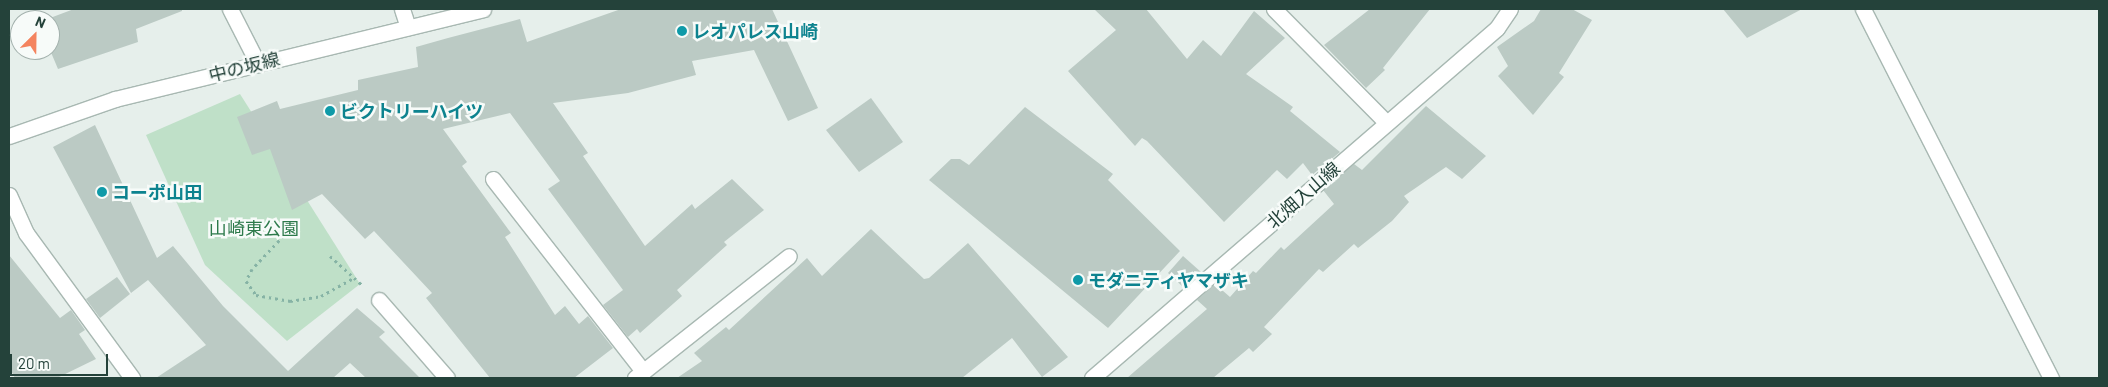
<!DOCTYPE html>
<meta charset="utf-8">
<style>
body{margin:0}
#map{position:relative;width:2108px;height:387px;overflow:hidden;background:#e6efeb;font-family:Barlow,"Noto Sans JP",sans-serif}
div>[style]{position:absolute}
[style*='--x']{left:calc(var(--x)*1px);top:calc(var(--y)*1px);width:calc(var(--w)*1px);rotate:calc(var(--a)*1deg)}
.green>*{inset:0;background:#bfe0c8}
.building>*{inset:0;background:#bbcac4}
.path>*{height:3px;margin-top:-1.5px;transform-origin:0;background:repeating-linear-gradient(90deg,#86b3a5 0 2.5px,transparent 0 6.5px)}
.roads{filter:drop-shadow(1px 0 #a8b8b2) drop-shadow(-1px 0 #a8b8b2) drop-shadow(0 1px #a8b8b2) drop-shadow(0 -1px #a8b8b2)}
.street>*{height:15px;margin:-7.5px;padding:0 7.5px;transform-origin:7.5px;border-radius:7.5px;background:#fff}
.dots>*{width:14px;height:14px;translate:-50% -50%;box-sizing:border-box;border:2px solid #f7fbf9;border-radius:50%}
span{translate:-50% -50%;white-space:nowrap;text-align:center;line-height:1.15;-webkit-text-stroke:5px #f7fbf9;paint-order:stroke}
.culture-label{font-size:18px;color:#0d838f;font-weight:700}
.left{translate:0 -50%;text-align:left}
.street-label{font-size:18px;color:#24423a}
.park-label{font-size:18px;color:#2d7a4b}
.frame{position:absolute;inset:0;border:10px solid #24423a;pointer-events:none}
.north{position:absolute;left:10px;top:10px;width:50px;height:50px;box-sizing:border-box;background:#f7fbf9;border:1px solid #a3b1ad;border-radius:50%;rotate:23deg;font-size:14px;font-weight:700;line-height:20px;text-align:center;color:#24423a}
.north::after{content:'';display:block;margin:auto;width:18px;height:22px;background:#f4845f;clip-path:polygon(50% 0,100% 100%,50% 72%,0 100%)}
.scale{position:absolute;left:10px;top:354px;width:98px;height:22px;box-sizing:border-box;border:2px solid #24423a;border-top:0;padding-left:6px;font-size:15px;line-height:18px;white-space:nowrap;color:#24423a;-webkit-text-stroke:4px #f7fbf9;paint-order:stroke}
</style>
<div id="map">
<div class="green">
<i style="clip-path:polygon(240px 94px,360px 284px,287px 341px,205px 265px,146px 135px)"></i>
</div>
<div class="building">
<i style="clip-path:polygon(74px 9px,182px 9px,182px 11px,136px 29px,138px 42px,58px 69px,50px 50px,50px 18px)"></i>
<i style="clip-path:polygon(621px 9px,772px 9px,818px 108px,788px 121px,754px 50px,692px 61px,696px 75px,628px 93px,553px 103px,588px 153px,583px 156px,645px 246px,692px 204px,695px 209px,732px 179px,764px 210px,724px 242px,727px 245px,677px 290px,682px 296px,640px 333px,637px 329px,628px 337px,603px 305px,623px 290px,548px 189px,560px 181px,510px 113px,443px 129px,467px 162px,462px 166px,511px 233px,505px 237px,555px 315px,565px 306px,579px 324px,588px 316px,613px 348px,574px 378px,490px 378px,426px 298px,432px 293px,374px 231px,365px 239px,322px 194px,292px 210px,270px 149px,252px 155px,237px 117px,277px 101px,280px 109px,358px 90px,358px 80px,418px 67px,416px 47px,448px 38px,520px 19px,527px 42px)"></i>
<i style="clip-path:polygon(1094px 9px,1146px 9px,1187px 59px,1203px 40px,1221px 56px,1254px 11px,1285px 38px,1246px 74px,1293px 107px,1290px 111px,1340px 152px,1312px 175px,1303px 163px,1287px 179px,1277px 170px,1224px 222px,1147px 141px,1142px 138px,1135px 146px,1068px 71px,1116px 30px)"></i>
<i style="clip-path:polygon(1370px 9px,1430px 9px,1383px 68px,1385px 70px,1366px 88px,1324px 45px)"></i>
<i style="clip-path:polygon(1541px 9px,1572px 9px,1592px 20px,1559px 73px,1564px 77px,1533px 115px,1498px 76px,1508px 66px,1497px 47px,1534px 21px)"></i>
<i style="clip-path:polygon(1723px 9px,1802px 9px,1747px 38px)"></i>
<i style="clip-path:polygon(871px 98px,903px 142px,859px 172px,826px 130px)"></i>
<i style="clip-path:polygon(1426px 106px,1486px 156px,1462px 179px,1446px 167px,1404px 196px,1409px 202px,1392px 221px,1358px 248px,1354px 244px,1323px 272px,1319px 269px,1264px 327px,1272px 334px,1253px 352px,1249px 348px,1213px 378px,1127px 378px,1207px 309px,1197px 300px,1215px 284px,1230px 297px,1253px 271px,1256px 273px,1281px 247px,1284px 250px,1334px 204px,1323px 190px,1354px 164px,1362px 170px)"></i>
<i style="clip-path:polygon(1025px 107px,1113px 174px,1108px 180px,1180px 251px,1108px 328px,929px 180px,951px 159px,960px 159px,969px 165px)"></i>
<i style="clip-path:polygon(95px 125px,157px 258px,173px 246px,223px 306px,288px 371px,357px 308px,385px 332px,379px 337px,420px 378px,366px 378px,350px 363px,333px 378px,156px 378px,206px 345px,148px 280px,131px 293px,53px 147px)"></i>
<i style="clip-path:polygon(871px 229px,924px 279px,929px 278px,968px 243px,1068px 357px,1042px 377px,1012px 338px,962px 378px,677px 378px,702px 361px,694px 353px,726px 327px,729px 330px,807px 258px,822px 276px)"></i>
<i style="clip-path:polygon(9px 255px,60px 318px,71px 310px,85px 330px,79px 334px,96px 359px,57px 378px,15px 378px,9px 367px)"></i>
<i style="clip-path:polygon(1183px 256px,1201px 272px,1183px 287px,1168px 273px)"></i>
<i style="clip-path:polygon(117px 277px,130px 294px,100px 318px,86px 299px)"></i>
</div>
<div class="path">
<i style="--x:282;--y:223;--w:10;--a:53"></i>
<i style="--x:288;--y:231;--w:52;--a:133.5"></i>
<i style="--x:252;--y:269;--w:13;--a:117"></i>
<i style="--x:246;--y:281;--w:17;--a:54"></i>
<i style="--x:256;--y:295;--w:35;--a:10"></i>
<i style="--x:290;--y:301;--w:31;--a:-9"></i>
<i style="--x:321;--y:296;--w:38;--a:-29"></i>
<i style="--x:330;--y:256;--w:42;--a:42.1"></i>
</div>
<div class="roads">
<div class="street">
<i style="--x:230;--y:9;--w:62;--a:63"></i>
<i style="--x:402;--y:9;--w:19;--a:72"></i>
<i style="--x:1274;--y:9;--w:159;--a:45.3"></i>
<i style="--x:1863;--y:9;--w:414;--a:63"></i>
<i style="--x:9;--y:136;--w:112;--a:-19.2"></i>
<i style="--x:115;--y:99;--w:379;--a:-13.7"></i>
<i style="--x:493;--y:179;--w:244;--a:52"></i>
<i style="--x:9;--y:195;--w:42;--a:65.9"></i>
<i style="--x:26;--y:233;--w:180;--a:53.8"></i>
<i style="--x:379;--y:300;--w:103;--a:48.9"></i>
<i style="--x:635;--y:378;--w:196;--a:-38.4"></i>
<i style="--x:1092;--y:378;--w:535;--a:-40.83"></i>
<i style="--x:1497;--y:28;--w:23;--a:-56"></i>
</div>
</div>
<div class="dots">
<i style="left:682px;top:31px;background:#0f9aa8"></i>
<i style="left:330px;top:111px;background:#0f9aa8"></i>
<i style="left:102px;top:192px;background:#0f9aa8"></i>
<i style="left:1078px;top:280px;background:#0f9aa8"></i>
</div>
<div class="culture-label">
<span class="left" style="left:692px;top:31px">レオパレス山崎</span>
<span class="left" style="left:340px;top:111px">ビクトリーハイツ</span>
<span class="left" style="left:112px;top:192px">コーポ山田</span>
<span class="left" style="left:1088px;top:280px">モダニティヤマザキ</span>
</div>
<div class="street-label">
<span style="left:244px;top:67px;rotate:-14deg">中の坂線</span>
<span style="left:1303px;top:195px;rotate:-41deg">北畑入山線</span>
</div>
<div class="park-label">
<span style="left:254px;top:228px">山崎東公園</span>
</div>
<div class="frame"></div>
<div class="north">N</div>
<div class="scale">20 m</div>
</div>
